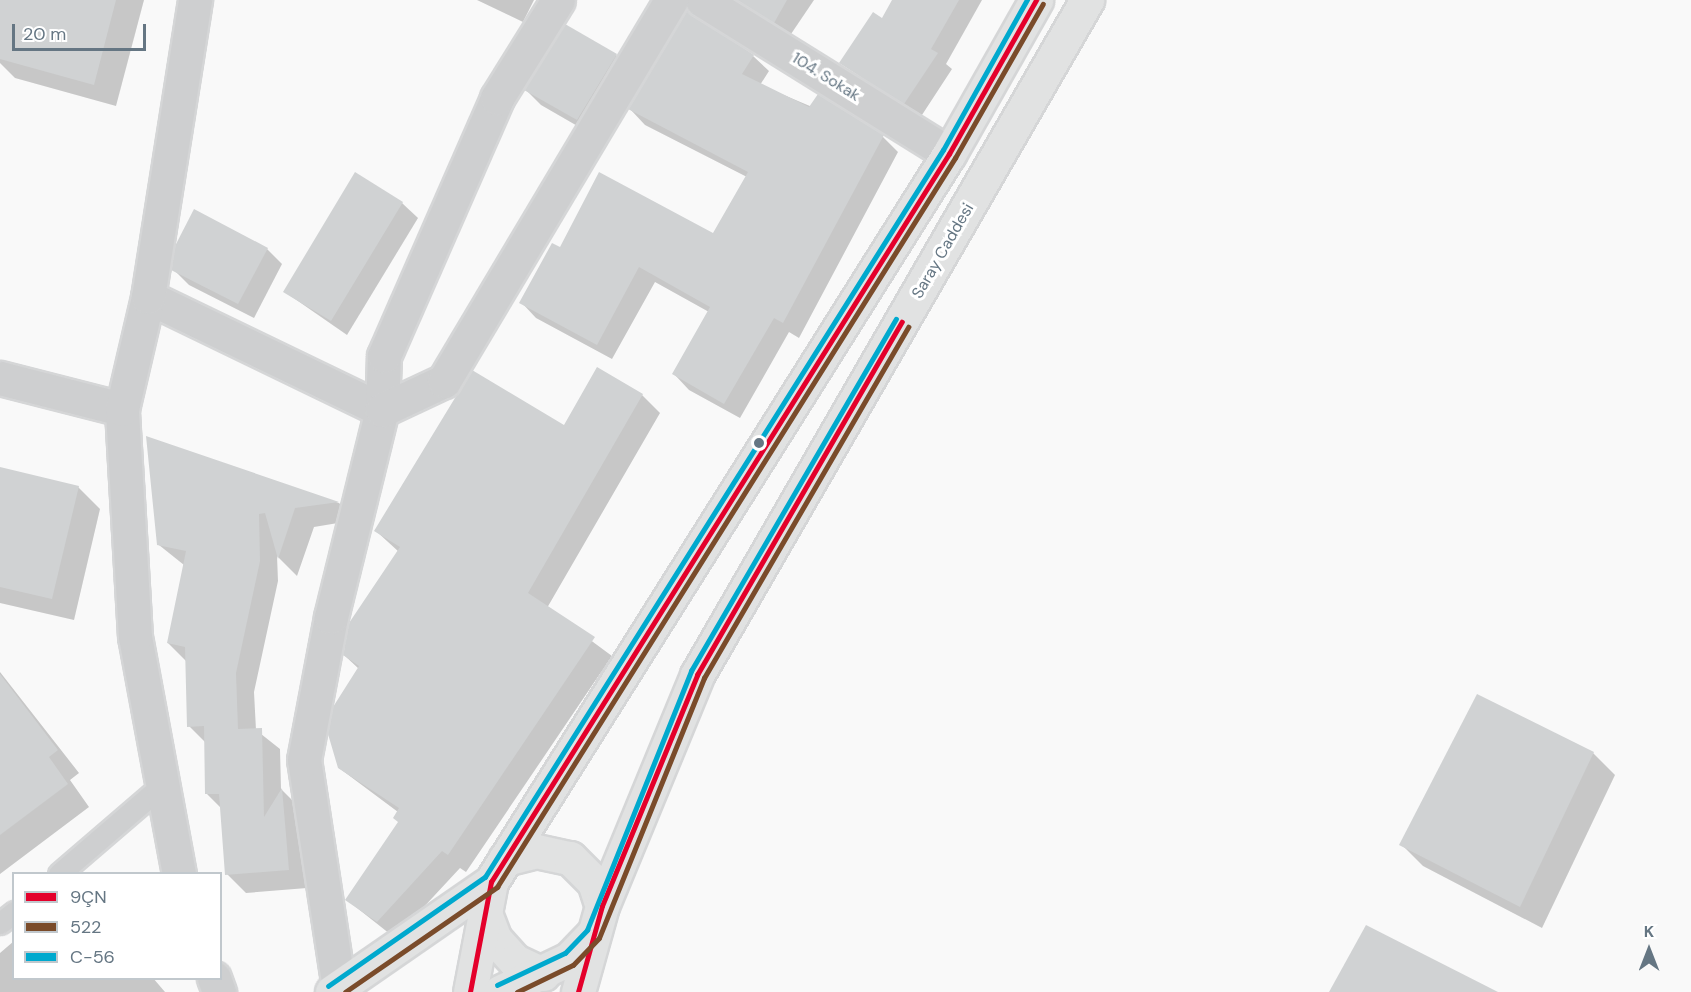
<!DOCTYPE html>
<meta charset="utf-8">
<style>
body{margin:0}
#map{position:relative;width:1691px;height:992px;overflow:hidden;background:#f9f9f9;font-family:"DM Sans",sans-serif}
div>[style]{position:absolute}
[style*='--x']{left:calc(var(--x)*1px);top:calc(var(--y)*1px);width:calc(var(--w)*1px);rotate:calc(var(--a)*1deg)}
.shadow>*{inset:0;background:#0003}
.building>*{inset:0;background:#d0d2d3}
.roads{filter:drop-shadow(2px 0 #d5d6d7) drop-shadow(-2px 0 #d5d6d7) drop-shadow(0 2px #d5d6d7) drop-shadow(0 -2px #d5d6d7)}
.service>*{height:21px;margin:-10.5px;padding:0 10.5px;transform-origin:10.5px;border-radius:10.5px;background:#cecfd0}
.minor>*{height:33px;margin:-16.5px;padding:0 16.5px;transform-origin:16.5px;border-radius:16.5px;background:#cecfd0}
.secondary>*{height:33px;margin:-16.5px;padding:0 16.5px;transform-origin:16.5px;border-radius:16.5px;background:#e1e2e2}
.primary>*{height:33px;margin:-16.5px;padding:0 16.5px;transform-origin:16.5px;border-radius:16.5px;background:#e1e2e2}
.bus-1>*{height:4.5px;margin:-2.25px;padding:0 2.25px;transform-origin:2.25px;border-radius:2.25px;background:#e4002b}
.bus-2>*{height:4.5px;margin:-2.25px;padding:0 2.25px;transform-origin:2.25px;border-radius:2.25px;background:#7a4b2a}
.bus-3>*{height:4.5px;margin:-2.25px;padding:0 2.25px;transform-origin:2.25px;border-radius:2.25px;background:#00a9ce}
.dots>*{width:16px;height:16px;translate:-50% -50%;box-sizing:border-box;border:3px solid #fff;border-radius:50%}
span{translate:-50% -50%;white-space:nowrap;text-align:center;line-height:1.15;-webkit-text-stroke:6px #fff;paint-order:stroke}
.street-label{font-size:16px;color:#657683}
.legend{position:absolute;left:12px;top:872px;width:210px;height:108px;box-sizing:border-box;background:#fff;border:2px solid #c1c8cd;margin:0;padding:8px 10px;list-style:none;font-size:18px;color:#657683}
.legend li{display:flex;align-items:center;gap:12px;height:30px}
.legend b{width:30px;border:2px solid #c1c8cd}
.north{position:absolute;left:1619px;top:920px;width:60px;height:60px;-webkit-text-stroke:4px #fff;paint-order:stroke;rotate:0deg;font-size:16px;font-weight:700;line-height:24px;text-align:center;color:#657683}
.north::after{content:'';display:block;margin:auto;width:21px;height:27px;background:#657683;clip-path:polygon(50% 0,100% 100%,50% 72%,0 100%)}
.scale{position:absolute;left:12px;top:24px;width:134px;height:27px;box-sizing:border-box;border:3px solid #657683;border-top:0;padding-left:8px;font-size:18px;line-height:21px;white-space:nowrap;color:#657683;-webkit-text-stroke:4px #fff;paint-order:stroke}
</style>
<div id="map">
<div class="shadow">
<i style="clip-path:polygon(0 0,144px 0,116px 106px,15px 78px,0 63px)"></i>
<i style="clip-path:polygon(477px 0,534px 0,523px 22px)"></i>
<i style="clip-path:polygon(723px 0,814px 0,789px 37px)"></i>
<i style="clip-path:polygon(894px 0,982px 0,946px 64px,952px 69px,920px 118px,841px 63px,883px 20px)"></i>
<i style="clip-path:polygon(616px 55px,632px 70px,593px 135px,541px 105px,526px 90px)"></i>
<i style="clip-path:polygon(753px 56px,769px 71px,760px 85px,883px 137px,898px 152px,799px 338px,789px 332px,740px 418px,689px 390px,674px 374px,709px 312px,655px 282px,612px 359px,536px 318px,521px 302px,560px 249px,714px 235px,747px 177px,645px 125px,630px 109px)"></i>
<i style="clip-path:polygon(402px 203px,418px 218px,347px 335px,285px 292px)"></i>
<i style="clip-path:polygon(267px 249px,282px 264px,254px 318px,189px 285px,173px 269px)"></i>
<i style="clip-path:polygon(642px 395px,660px 413px,547px 608px,612px 656px,466px 872px,460px 868px,395px 938px,347px 900px,399px 823px,398px 812px,339px 768px,359px 669px,344px 655px,399px 552px,376px 531px,564px 427px)"></i>
<i style="clip-path:polygon(147px 439px,339px 503px,356px 520px,314px 527px,297px 576px,277px 556px,278px 581px,254px 692px,256px 730px,280px 749px,281px 789px,300px 808px,307px 888px,246px 893px,227px 874px,222px 809px,207px 794px,206px 743px,189px 726px,187px 662px,168px 643px,184px 565px,159px 545px)"></i>
<i style="clip-path:polygon(0 468px,78px 487px,100px 509px,74px 620px,0 603px)"></i>
<i style="clip-path:polygon(0 672px,79px 773px,70px 780px,89px 807px,0 874px)"></i>
<i style="clip-path:polygon(1593px 753px,1615px 775px,1542px 928px,1423px 866px,1401px 844px)"></i>
<i style="clip-path:polygon(14px 941px,14px 978px,153px 978px,165px 992px,0 992px,0 953px)"></i>
</div>
<div class="building">
<i style="clip-path:polygon(0 0,116px 0,94px 85px,0 59px)"></i>
<i style="clip-path:polygon(737px 0,787px 0,774px 23px)"></i>
<i style="clip-path:polygon(892px 0,959px 0,931px 49px,938px 53px,904px 104px,839px 63px,873px 12px,882px 18px)"></i>
<i style="clip-path:polygon(687px 10px,754px 55px,742px 74px,809px 107px,818px 94px,884px 135px,783px 323px,774px 318px,724px 404px,672px 374px,710px 307px,639px 267px,597px 345px,519px 303px,552px 243px,560px 247px,599px 172px,713px 233px,748px 172px,628px 109px)"></i>
<i style="clip-path:polygon(565px 24px,617px 54px,577px 120px,524px 90px)"></i>
<i style="clip-path:polygon(355px 172px,403px 202px,331px 321px,283px 292px)"></i>
<i style="clip-path:polygon(194px 209px,268px 248px,238px 304px,171px 270px,175px 246px)"></i>
<i style="clip-path:polygon(597px 367px,643px 394px,528px 593px,595px 637px,448px 855px,442px 851px,377px 922px,345px 900px,398px 822px,393px 818px,399px 808px,338px 768px,328px 734px,333px 707px,359px 666px,343px 655px,349px 623px,400px 547px,374px 531px,472px 370px,564px 425px)"></i>
<i style="clip-path:polygon(146px 436px,339px 502px,295px 508px,278px 559px,265px 513px,259px 514px,260px 561px,236px 673px,238px 729px,262px 728px,264px 817px,282px 788px,289px 870px,225px 875px,219px 794px,205px 794px,204px 726px,187px 727px,185px 647px,167px 643px,186px 551px,157px 545px)"></i>
<i style="clip-path:polygon(0 467px,79px 486px,52px 599px,0 587px)"></i>
<i style="clip-path:polygon(0 674px,58px 750px,49px 757px,68px 784px,0 835px)"></i>
<i style="clip-path:polygon(1477px 694px,1594px 752px,1520px 907px,1399px 845px)"></i>
<i style="clip-path:polygon(1366px 925px,1498px 992px,1329px 992px)"></i>
</div>
<div class="roads">
<div class="service">
<i style="--x:59;--y:874;--w:132;--a:-40.7"></i>
<i style="--x:0;--y:923;--w:18;--a:-38"></i>
</div>
<div class="minor">
<i style="--x:702;--y:0;--w:291;--a:31.9"></i>
<i style="--x:148;--y:297;--w:260;--a:25.8"></i>
<i style="--x:382;--y:410;--w:54;--a:-87.9"></i>
<i style="--x:384;--y:356;--w:282;--a:-66.3"></i>
<i style="--x:497;--y:98;--w:115;--a:-58.1"></i>
<i style="--x:0;--y:378;--w:126;--a:14.3"></i>
<i style="--x:179;--y:874;--w:241;--a:-100.5"></i>
<i style="--x:135;--y:637;--w:228;--a:-93.3"></i>
<i style="--x:122;--y:409;--w:115;--a:-76.9"></i>
<i style="--x:148;--y:297;--w:301;--a:-81"></i>
<i style="--x:214;--y:978;--w:15;--a:70"></i>
<i style="--x:339;--y:988;--w:231;--a:-98.7"></i>
<i style="--x:304;--y:760;--w:146;--a:-79.3"></i>
<i style="--x:331;--y:617;--w:213;--a:-76.2"></i>
<i style="--x:382;--y:410;--w:68;--a:-25.1"></i>
<i style="--x:444;--y:381;--w:443;--a:-59.2"></i>
</div>
<div class="secondary">
<i style="--x:332;--y:992;--w:193;--a:-34.7"></i>
</div>
<div class="primary">
<i style="--x:505;--y:859;--w:32;--a:-14"></i>
<i style="--x:536;--y:851;--w:35;--a:12"></i>
<i style="--x:570;--y:858;--w:34;--a:45"></i>
<i style="--x:594;--y:882;--w:25;--a:72"></i>
<i style="--x:483;--y:908;--w:33;--a:69"></i>
<i style="--x:495;--y:939;--w:30;--a:48"></i>
<i style="--x:515;--y:961;--w:31;--a:25"></i>
<i style="--x:470;--y:992;--w:112;--a:-79.2"></i>
<i style="--x:491;--y:882;--w:860;--a:-57.83"></i>
<i style="--x:949;--y:154;--w:177;--a:-60.5"></i>
<i style="--x:500;--y:992;--w:76;--a:-25.6"></i>
<i style="--x:569;--y:959;--w:35;--a:-46"></i>
<i style="--x:578;--y:992;--w:89;--a:-74.4"></i>
<i style="--x:602;--y:906;--w:250;--a:-67.6"></i>
<i style="--x:697;--y:675;--w:780;--a:-59.98"></i>
</div>
</div>
<div class="bus-1">
<i style="--x:470;--y:992;--w:112;--a:-79.2"></i>
<i style="--x:491;--y:882;--w:860;--a:-57.83"></i>
<i style="--x:949;--y:154;--w:177;--a:-60.5"></i>
<i style="--x:578;--y:992;--w:89;--a:-74.4"></i>
<i style="--x:602;--y:906;--w:250;--a:-67.6"></i>
<i style="--x:697;--y:675;--w:408;--a:-59.9"></i>
</div>
<div class="bus-2">
<i style="--x:345;--y:992;--w:185;--a:-34.6"></i>
<i style="--x:497;--y:887;--w:861;--a:-57.86"></i>
<i style="--x:955;--y:158;--w:177;--a:-60.3"></i>
<i style="--x:517;--y:992;--w:62;--a:-25.7"></i>
<i style="--x:573;--y:965;--w:37;--a:-46"></i>
<i style="--x:599;--y:938;--w:280;--a:-68"></i>
<i style="--x:704;--y:678;--w:406;--a:-59.8"></i>
</div>
<div class="bus-3">
<i style="--x:497;--y:985;--w:75;--a:-25.2"></i>
<i style="--x:565;--y:953;--w:32;--a:-46"></i>
<i style="--x:587;--y:930;--w:279;--a:-68.1"></i>
<i style="--x:691;--y:671;--w:407;--a:-59.8"></i>
<i style="--x:328;--y:986;--w:191;--a:-34.8"></i>
<i style="--x:485;--y:877;--w:859;--a:-57.79"></i>
<i style="--x:943;--y:150;--w:172;--a:-60.8"></i>
</div>
<div class="dots">
<i style="left:759px;top:443px;background:#657683"></i>
</div>
<div class="street-label">
<span style="left:826px;top:77px;rotate:32deg">104. Sokak</span>
<span style="left:943px;top:251px;rotate:-60deg">Saray Caddesi</span>
</div>
<ul class="legend">
<li><b style="height:8px;background:#e4002b"></b>9ÇN</li>
<li><b style="height:8px;background:#7a4b2a"></b>522</li>
<li><b style="height:8px;background:#00a9ce"></b>C-56</li>
</ul>
<div class="north">K</div>
<div class="scale">20 m</div>
</div>
